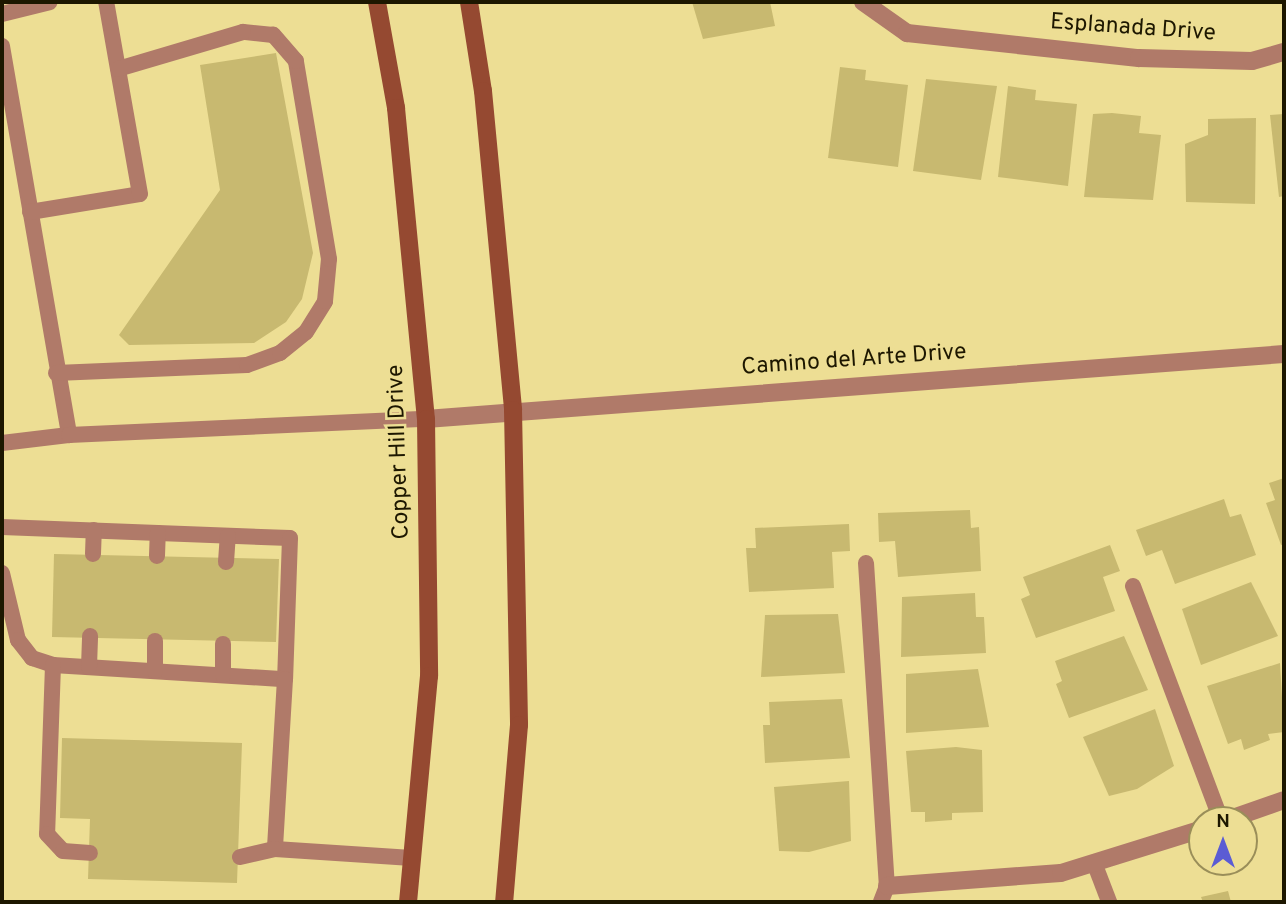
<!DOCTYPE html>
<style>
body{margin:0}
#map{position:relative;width:1286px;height:904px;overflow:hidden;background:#edde94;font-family:Overpass,sans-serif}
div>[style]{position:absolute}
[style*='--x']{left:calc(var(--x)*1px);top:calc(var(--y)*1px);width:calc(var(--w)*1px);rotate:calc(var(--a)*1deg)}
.building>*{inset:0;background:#c8b970}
.service>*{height:16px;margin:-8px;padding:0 8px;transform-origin:8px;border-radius:8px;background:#b07a69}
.minor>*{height:18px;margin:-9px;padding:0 9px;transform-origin:9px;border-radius:9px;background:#b07a69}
.secondary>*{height:18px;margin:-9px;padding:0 9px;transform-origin:9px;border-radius:9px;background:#954931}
span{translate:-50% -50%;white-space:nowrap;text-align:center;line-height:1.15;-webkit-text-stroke:5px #edde94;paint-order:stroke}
.street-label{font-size:23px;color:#1d1700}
.frame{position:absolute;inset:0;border:4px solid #1d1700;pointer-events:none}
.north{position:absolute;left:1188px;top:806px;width:70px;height:70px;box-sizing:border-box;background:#edde94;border:2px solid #9a8e59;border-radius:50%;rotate:0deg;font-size:19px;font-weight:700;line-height:28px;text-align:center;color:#1d1700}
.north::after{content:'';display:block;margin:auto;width:24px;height:32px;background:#5b5cd4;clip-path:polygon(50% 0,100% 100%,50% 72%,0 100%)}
</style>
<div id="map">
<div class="building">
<i style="clip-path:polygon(692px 2px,770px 2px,775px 26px,703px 39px)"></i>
<i style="clip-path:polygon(276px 53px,313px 253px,302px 299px,286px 322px,254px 343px,129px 345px,119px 335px,220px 190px,200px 65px)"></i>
<i style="clip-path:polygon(840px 67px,866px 70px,865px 80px,908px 85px,898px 167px,828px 158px)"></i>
<i style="clip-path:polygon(926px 79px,997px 86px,981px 180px,913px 171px)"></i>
<i style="clip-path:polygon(1008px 86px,1036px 90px,1035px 100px,1077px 104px,1068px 186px,998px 177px)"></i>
<i style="clip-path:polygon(1112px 113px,1141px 116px,1139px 133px,1161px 135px,1153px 200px,1084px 197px,1093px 114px)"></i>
<i style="clip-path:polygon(1284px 114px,1284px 196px,1279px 197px,1270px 115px)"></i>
<i style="clip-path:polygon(1256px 118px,1255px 204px,1186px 202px,1185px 144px,1208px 135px,1208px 119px)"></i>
<i style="clip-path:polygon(1284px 478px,1284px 544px,1281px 545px,1266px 503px,1275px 500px,1269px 483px)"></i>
<i style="clip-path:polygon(1224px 499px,1230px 517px,1241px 514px,1256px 555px,1175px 584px,1162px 550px,1146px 556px,1136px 530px)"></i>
<i style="clip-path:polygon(970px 510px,971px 528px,979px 527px,981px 571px,898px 577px,895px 541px,879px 542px,878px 513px)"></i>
<i style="clip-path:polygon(849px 524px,850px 551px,832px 552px,834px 588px,749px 592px,746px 548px,756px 548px,755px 528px)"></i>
<i style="clip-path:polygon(1110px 545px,1120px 571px,1103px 577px,1115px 611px,1036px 638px,1021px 599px,1030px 595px,1023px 577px)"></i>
<i style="clip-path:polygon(54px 554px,279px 559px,276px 642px,52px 637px)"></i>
<i style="clip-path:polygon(1251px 582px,1278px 636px,1201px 665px,1182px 609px)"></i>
<i style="clip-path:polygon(975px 593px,976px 617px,984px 617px,986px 653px,901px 657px,902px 597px)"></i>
<i style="clip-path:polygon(838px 614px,845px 673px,761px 677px,765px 615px)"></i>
<i style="clip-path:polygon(1124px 636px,1148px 690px,1069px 718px,1056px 684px,1062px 681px,1055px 661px)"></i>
<i style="clip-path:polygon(1280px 663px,1284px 732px,1268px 734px,1270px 740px,1244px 750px,1241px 739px,1228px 744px,1207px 686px)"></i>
<i style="clip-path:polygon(978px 669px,989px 727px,906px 733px,906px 674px)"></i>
<i style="clip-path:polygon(842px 699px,850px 758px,765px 763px,763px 725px,770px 725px,769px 702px)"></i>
<i style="clip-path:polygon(1155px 709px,1174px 766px,1137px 789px,1109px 796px,1083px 737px)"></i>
<i style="clip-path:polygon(62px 738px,242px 743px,237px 883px,88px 879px,90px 819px,60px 818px)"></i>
<i style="clip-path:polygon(956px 747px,982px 750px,983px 812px,952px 813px,952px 820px,925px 822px,925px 812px,911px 812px,906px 751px)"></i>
<i style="clip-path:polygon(849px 781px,851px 841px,809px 852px,779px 851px,774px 787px)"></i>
<i style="clip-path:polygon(1228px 891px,1231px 902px,1203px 902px,1201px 897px)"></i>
</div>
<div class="service">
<i style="--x:2;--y:14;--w:49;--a:-14"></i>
<i style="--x:2;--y:46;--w:395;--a:80.2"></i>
<i style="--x:30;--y:212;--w:111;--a:-9.3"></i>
<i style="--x:140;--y:194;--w:195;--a:-100"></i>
<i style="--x:56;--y:373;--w:191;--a:-2.4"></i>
<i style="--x:247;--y:365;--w:35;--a:-20"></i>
<i style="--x:280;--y:353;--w:33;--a:-39"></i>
<i style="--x:306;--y:332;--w:36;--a:-58"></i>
<i style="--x:325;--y:301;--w:42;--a:-84.6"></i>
<i style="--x:329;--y:259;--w:201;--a:-99.5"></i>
<i style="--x:296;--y:61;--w:35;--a:-131"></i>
<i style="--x:273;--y:35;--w:30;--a:-174"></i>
<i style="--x:243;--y:32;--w:130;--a:163.5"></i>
<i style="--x:2;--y:443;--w:67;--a:-6.8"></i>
<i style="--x:69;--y:435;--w:357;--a:-2.6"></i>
<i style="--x:2;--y:527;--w:288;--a:2.2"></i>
<i style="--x:290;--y:538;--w:141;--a:92"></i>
<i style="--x:93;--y:554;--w:24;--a:-88"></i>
<i style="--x:157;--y:556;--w:23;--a:-88"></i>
<i style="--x:226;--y:562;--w:26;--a:-86"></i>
<i style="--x:866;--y:563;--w:324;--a:86.3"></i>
<i style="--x:887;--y:886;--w:17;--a:111"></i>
<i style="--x:2;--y:573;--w:69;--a:76.6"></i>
<i style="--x:18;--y:640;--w:23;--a:52"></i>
<i style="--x:32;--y:658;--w:22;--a:18"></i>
<i style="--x:53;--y:665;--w:232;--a:3.5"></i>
<i style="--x:285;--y:679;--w:170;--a:93.4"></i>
<i style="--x:275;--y:849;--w:137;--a:3.8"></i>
<i style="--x:1133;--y:586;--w:250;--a:69.4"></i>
<i style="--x:53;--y:665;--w:169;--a:92"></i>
<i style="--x:47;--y:834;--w:23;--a:47"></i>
<i style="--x:63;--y:851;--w:27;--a:4"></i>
<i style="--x:89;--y:667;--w:31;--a:-88"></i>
<i style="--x:155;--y:671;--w:30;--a:-90"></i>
<i style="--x:223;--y:675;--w:31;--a:-90"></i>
<i style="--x:240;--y:857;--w:36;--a:-13"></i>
<i style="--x:1095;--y:865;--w:40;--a:69"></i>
</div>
<div class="minor">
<i style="--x:863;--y:2;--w:54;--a:35.2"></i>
<i style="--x:907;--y:33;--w:233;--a:6.2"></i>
<i style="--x:1139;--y:58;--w:113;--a:1.5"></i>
<i style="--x:1252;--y:61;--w:33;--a:-16"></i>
<i style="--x:426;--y:419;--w:860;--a:-4.33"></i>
<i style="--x:1227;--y:820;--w:60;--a:-19.3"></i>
<i style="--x:887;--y:886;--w:174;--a:-4.3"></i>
<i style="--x:1061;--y:873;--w:148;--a:-17.3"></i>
</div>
<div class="secondary">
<i style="--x:377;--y:2;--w:108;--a:79.8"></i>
<i style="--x:396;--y:108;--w:312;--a:84.5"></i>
<i style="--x:426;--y:419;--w:257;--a:89.3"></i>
<i style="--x:429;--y:676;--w:227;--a:95.3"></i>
<i style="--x:469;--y:2;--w:90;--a:81.1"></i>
<i style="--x:483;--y:91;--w:320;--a:84.6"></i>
<i style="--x:513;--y:410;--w:315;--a:88.9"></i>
<i style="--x:519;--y:725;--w:178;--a:94.8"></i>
</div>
<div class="street-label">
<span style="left:1133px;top:29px;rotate:4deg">Esplanada Drive</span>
<span style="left:854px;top:361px;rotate:-4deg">Camino del Arte Drive</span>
<span style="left:400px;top:452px;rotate:-92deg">Copper Hill Drive</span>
</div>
<div class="frame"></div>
<div class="north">N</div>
</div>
